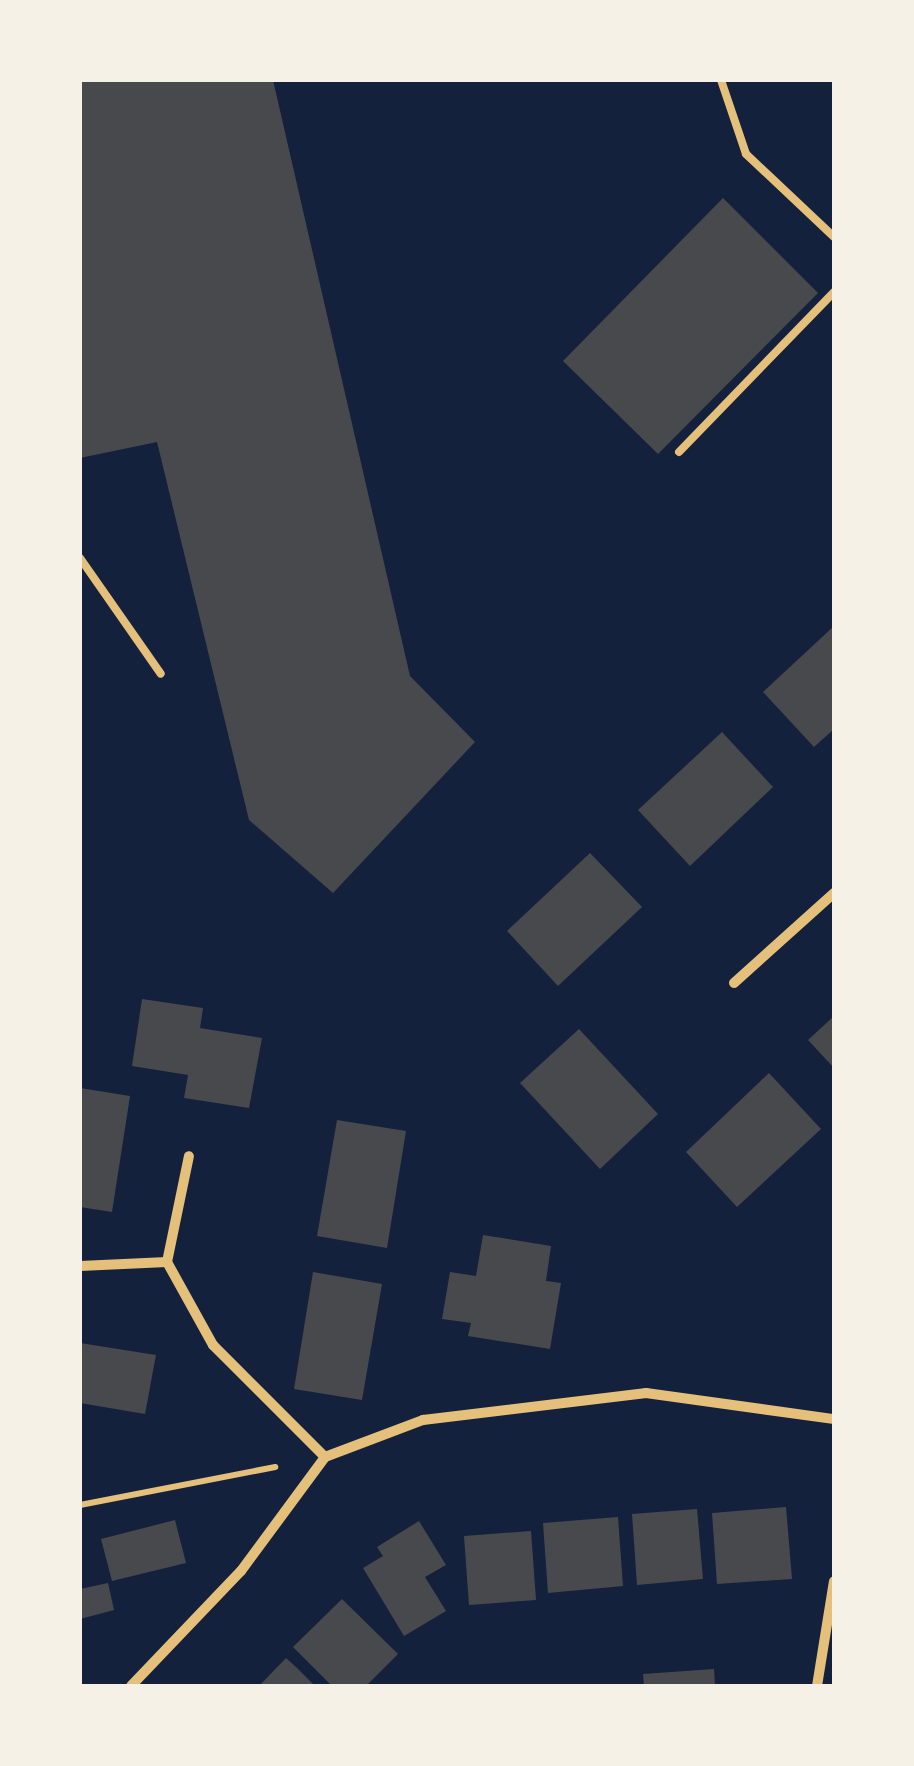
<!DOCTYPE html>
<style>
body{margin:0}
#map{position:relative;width:914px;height:1766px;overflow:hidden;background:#14213d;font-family:"Source Serif 4",serif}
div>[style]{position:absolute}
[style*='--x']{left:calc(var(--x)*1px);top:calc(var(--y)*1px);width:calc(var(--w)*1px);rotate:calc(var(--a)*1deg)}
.building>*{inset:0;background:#48494c}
.path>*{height:6px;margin:-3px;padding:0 3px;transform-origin:3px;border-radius:3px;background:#e5c07b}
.service>*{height:8px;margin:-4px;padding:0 4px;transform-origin:4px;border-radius:4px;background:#e5c07b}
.minor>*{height:10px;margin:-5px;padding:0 5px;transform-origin:5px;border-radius:5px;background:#e5c07b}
span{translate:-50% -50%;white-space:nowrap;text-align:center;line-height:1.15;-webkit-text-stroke:9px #f6f1e7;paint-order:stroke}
.frame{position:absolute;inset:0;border:82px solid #f6f1e7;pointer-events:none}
</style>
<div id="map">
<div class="building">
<i style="clip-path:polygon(80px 80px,273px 80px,410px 676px,475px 742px,333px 893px,249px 820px,157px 442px,80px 458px)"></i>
<i style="clip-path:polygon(723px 198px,818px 293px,658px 454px,563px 361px)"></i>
<i style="clip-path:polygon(834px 626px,834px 729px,814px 747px,763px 692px)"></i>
<i style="clip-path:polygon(722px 732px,773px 787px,690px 866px,638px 810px)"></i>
<i style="clip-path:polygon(590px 853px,642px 907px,558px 986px,507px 931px)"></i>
<i style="clip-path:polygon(142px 999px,203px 1008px,200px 1028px,262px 1038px,249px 1108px,184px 1098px,188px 1075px,132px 1066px)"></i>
<i style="clip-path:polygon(834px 1016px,834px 1068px,808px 1040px)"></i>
<i style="clip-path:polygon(579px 1029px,658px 1114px,600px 1169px,520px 1083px)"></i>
<i style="clip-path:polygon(769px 1073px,821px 1129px,737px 1207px,686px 1152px)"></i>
<i style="clip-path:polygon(80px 1088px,130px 1096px,112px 1212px,80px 1207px)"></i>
<i style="clip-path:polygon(337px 1120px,406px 1131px,387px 1248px,317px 1236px)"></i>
<i style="clip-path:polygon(483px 1235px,551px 1246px,546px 1281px,561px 1283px,550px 1349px,468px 1336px,471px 1323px,442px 1319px,450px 1272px,476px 1276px)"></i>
<i style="clip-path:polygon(313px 1272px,382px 1284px,362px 1400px,294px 1389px)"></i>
<i style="clip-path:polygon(80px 1343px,156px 1355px,145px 1414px,80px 1403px)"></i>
<i style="clip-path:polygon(786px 1507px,792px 1579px,717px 1584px,712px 1513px)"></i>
<i style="clip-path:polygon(697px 1509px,703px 1579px,637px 1585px,632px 1514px)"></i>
<i style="clip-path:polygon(618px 1517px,623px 1586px,548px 1593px,543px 1523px)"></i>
<i style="clip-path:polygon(175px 1520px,186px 1563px,112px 1581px,101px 1539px)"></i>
<i style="clip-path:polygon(419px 1521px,446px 1565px,425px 1577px,446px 1611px,404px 1636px,363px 1568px,383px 1556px,377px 1547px)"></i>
<i style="clip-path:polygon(531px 1531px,536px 1600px,469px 1605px,464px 1536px)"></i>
<i style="clip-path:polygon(108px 1583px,114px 1610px,80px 1619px,80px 1589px)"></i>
<i style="clip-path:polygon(342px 1599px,398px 1654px,366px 1686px,332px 1686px,293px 1647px)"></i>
<i style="clip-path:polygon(286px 1658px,296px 1667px,315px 1686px,259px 1686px)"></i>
<i style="clip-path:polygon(714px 1669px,715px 1686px,644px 1686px,643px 1674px)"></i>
</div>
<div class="path">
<i style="--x:80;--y:1505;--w:199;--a:-11"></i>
</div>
<div class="service">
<i style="--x:721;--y:80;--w:78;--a:71.3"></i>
<i style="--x:746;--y:154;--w:121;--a:43.3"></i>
<i style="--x:679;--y:452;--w:223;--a:-45.9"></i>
<i style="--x:80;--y:558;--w:141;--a:55.1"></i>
</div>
<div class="minor">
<i style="--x:734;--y:983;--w:135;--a:-42"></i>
<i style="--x:167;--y:1262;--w:108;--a:-78.3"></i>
<i style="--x:80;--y:1266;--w:87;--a:-2.6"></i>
<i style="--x:167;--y:1262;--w:95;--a:61"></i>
<i style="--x:213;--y:1345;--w:158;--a:45"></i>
<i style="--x:131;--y:1686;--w:159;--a:-46.3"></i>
<i style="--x:241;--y:1571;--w:142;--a:-53.6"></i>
<i style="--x:325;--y:1457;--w:105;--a:-20.7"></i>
<i style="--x:423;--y:1420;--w:225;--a:-6.9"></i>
<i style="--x:646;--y:1393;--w:190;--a:7.9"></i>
<i style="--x:817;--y:1686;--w:106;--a:-80.8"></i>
</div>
<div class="frame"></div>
</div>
